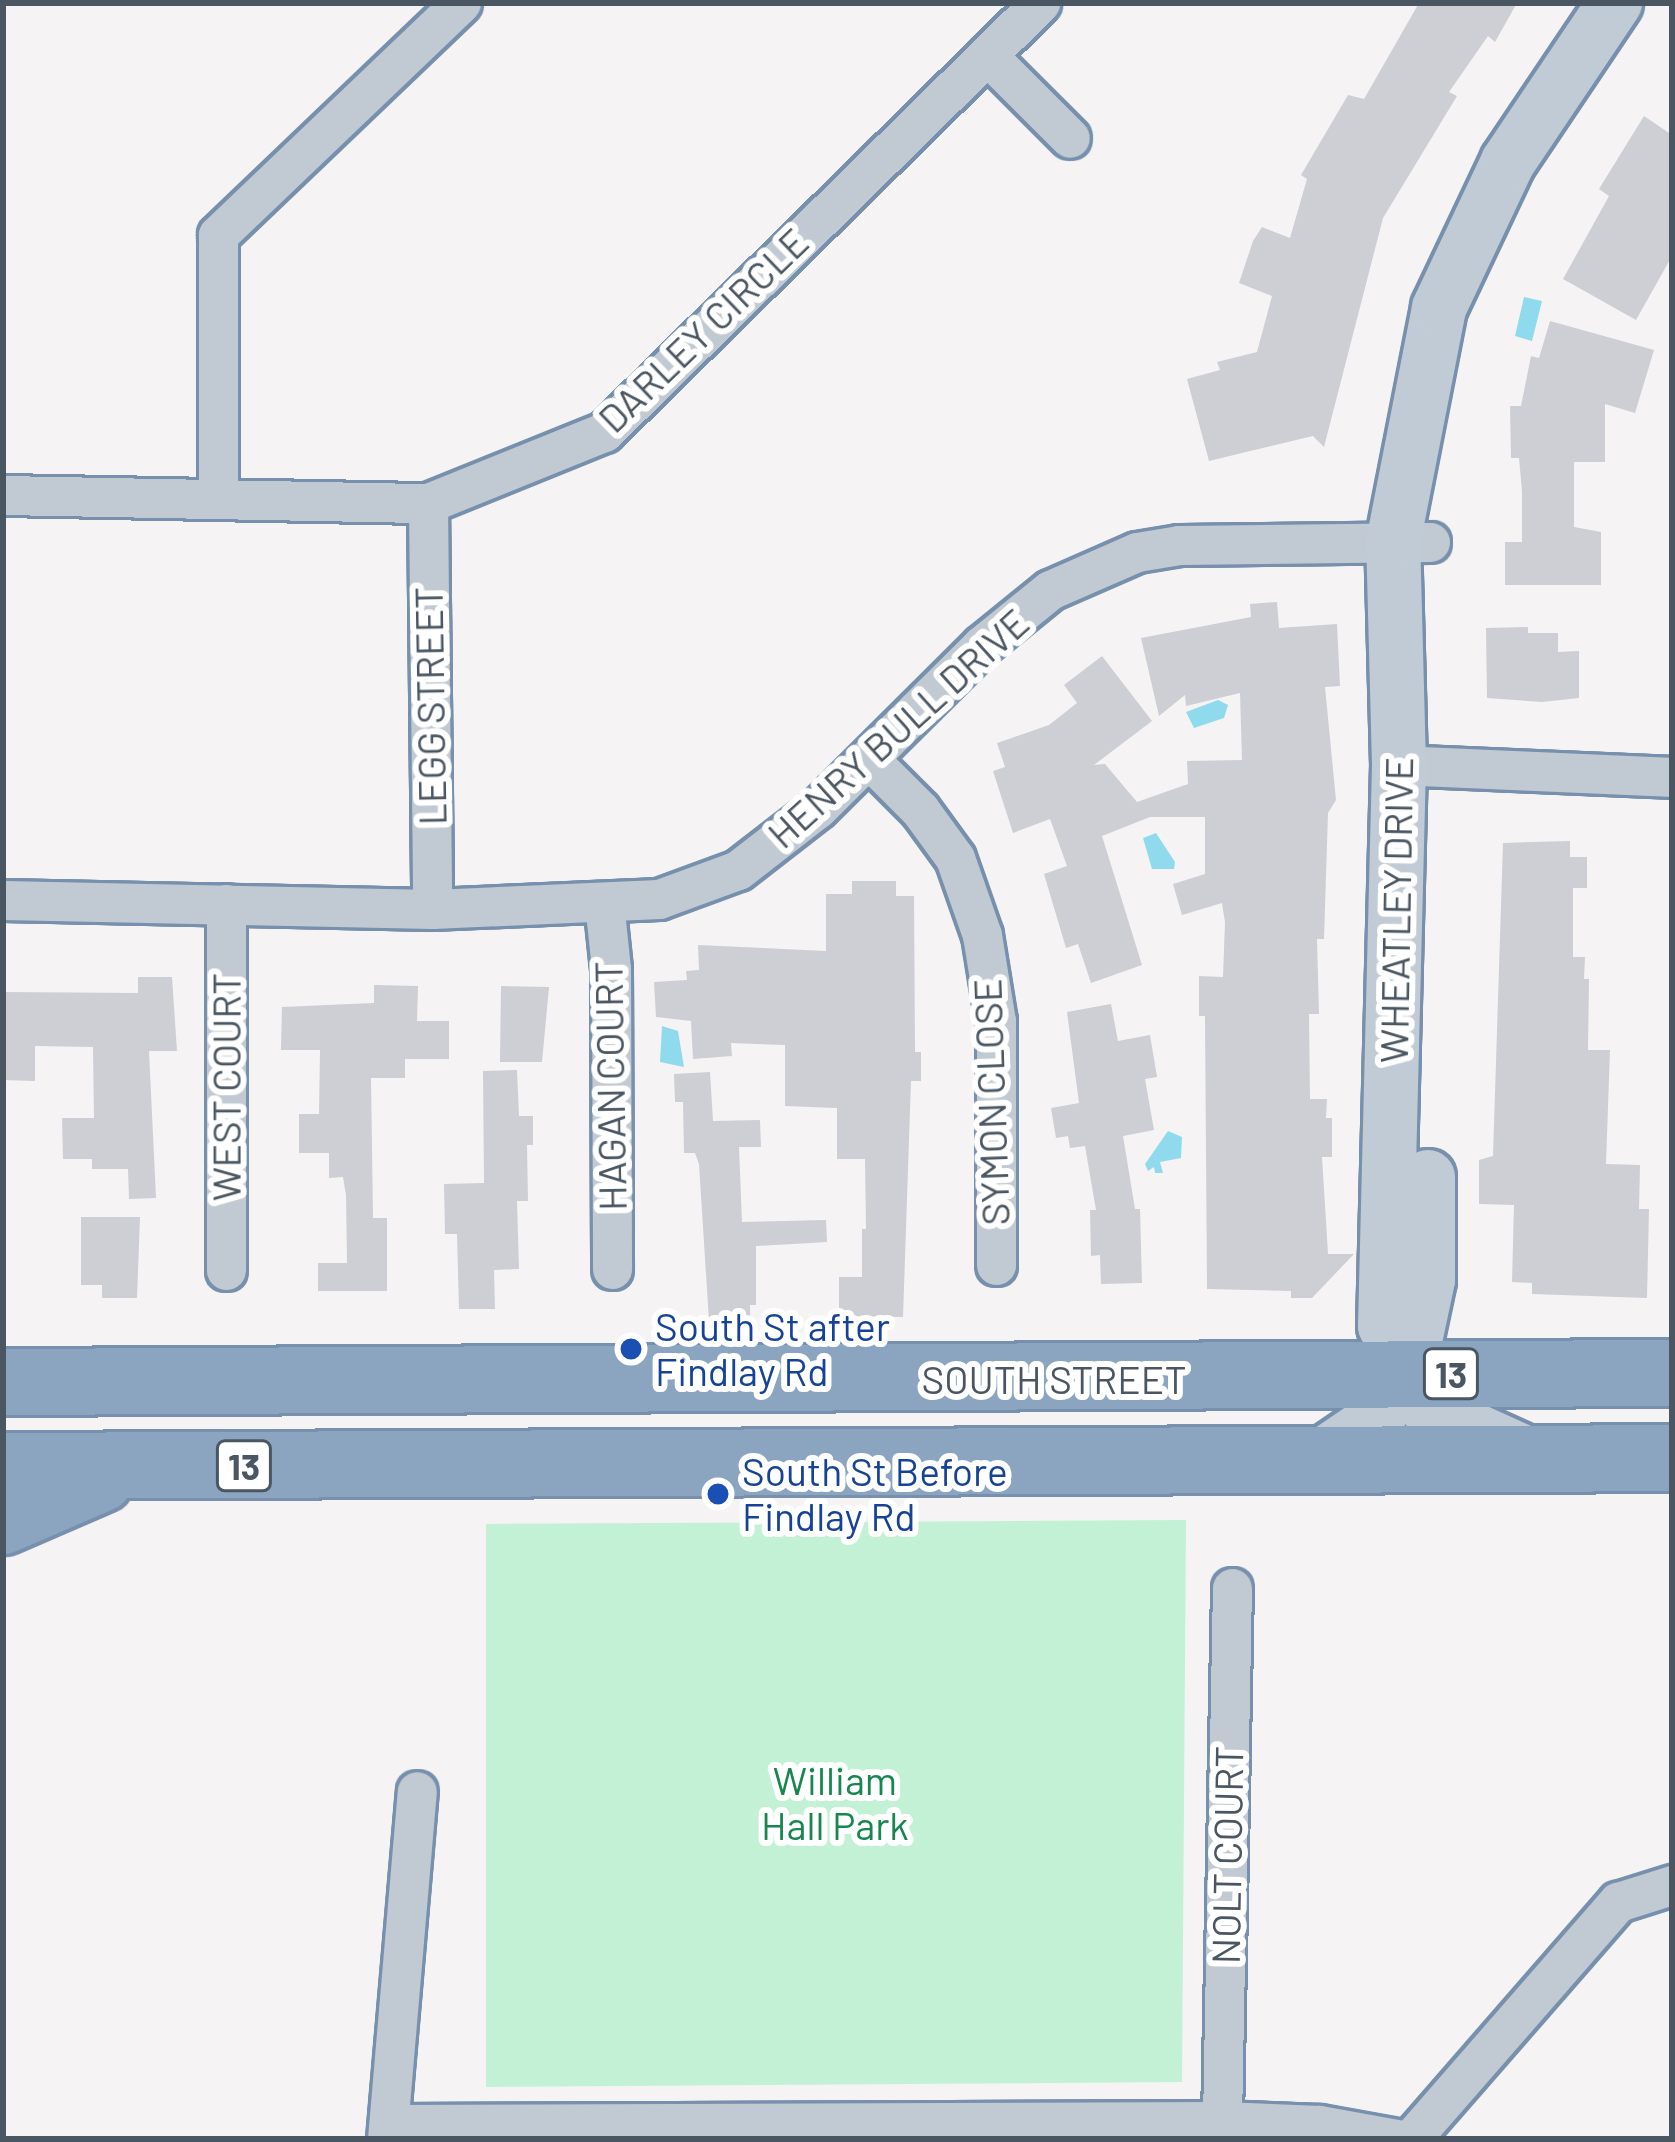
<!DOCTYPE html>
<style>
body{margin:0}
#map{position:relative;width:1675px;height:2142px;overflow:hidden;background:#f5f3f3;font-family:Barlow,sans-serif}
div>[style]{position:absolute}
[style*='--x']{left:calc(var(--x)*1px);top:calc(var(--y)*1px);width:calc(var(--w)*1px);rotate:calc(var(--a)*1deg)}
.green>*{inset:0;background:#c3f1d5}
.water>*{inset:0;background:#90daee}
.building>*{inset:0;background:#cdcfd5}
.roads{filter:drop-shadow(3px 0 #7690ad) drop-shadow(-3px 0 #7690ad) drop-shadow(0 3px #7690ad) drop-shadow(0 -3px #7690ad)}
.street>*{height:39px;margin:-19.5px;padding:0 19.5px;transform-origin:19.5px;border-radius:19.5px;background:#c1cad2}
.secondary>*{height:54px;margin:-27px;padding:0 27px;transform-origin:27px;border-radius:27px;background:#c1cbd6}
.highway>*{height:66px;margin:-33px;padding:0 33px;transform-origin:33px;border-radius:33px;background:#8ba5c1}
.dots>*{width:33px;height:33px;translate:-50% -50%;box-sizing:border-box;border:6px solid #fff;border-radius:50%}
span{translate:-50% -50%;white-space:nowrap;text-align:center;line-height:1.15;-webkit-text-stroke:12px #fff;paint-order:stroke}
.shield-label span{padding:3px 9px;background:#fff;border:3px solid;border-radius:9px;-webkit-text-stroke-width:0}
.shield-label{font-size:36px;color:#4a5661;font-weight:700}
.street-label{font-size:39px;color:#4a5661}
.transit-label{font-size:39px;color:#164399}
.left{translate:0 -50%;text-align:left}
.park-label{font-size:39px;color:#17864f}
.frame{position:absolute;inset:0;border:6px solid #4a5661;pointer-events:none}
</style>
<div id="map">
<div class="green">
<i style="clip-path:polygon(1186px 1520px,1182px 2082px,486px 2087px,486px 1524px)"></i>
</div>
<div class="water">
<i style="clip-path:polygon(1524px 297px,1542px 301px,1532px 341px,1515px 336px)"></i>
<i style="clip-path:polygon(1218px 700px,1228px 705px,1224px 718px,1194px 728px,1186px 712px)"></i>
<i style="clip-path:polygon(1156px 833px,1175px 862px,1174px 869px,1152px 869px,1143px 838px)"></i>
<i style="clip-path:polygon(662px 1026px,678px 1031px,684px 1067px,660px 1062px)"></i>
<i style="clip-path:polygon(1168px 1131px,1182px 1137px,1181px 1158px,1160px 1162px,1163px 1173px,1155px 1173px,1154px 1167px,1148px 1171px,1145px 1164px)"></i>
</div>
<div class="building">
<i style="clip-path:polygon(1419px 3px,1517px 3px,1495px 42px,1488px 36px,1449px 92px,1457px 96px,1383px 218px,1324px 447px,1313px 436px,1209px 461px,1187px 379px,1220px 370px,1217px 362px,1257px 352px,1272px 296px,1239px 283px,1253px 241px,1262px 227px,1290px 238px,1307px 179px,1301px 175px,1348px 95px,1364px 99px)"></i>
<i style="clip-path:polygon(1644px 116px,1672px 135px,1672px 256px,1636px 320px,1563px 279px,1609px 196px,1599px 189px)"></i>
<i style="clip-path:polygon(1550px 321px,1654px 350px,1635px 413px,1605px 404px,1605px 462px,1574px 462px,1574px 527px,1601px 532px,1601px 585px,1505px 585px,1505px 542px,1522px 542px,1522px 491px,1519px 458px,1511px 458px,1510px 406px,1521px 406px,1531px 356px,1539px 358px)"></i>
<i style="clip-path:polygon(1277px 602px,1279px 628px,1337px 624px,1340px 686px,1325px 687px,1336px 800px,1328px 813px,1324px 939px,1317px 939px,1319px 1014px,1309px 1014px,1310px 1099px,1327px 1099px,1326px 1118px,1332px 1118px,1332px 1157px,1322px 1157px,1328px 1254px,1354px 1254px,1312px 1298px,1291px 1298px,1291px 1291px,1207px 1289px,1205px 1016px,1199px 1016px,1199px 976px,1223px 977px,1225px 922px,1222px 903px,1182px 915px,1173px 884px,1205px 874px,1205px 817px,1150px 817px,1102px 836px,1142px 965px,1091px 983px,1078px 944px,1066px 948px,1044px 874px,1067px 866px,1050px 819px,1013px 833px,993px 771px,1005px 767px,997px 743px,1049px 725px,1077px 703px,1064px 685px,1102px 656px,1152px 721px,1094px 765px,1105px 764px,1137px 802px,1188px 784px,1187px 761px,1242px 760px,1240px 693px,1186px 706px,1185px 695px,1159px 716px,1141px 638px,1251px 617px,1250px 604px)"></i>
<i style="clip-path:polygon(1528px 627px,1528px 633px,1558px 633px,1558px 652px,1579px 651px,1579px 698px,1542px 702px,1487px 698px,1486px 628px)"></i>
<i style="clip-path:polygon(1570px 841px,1570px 857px,1587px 857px,1587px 888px,1573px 888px,1573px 957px,1585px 957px,1584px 979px,1589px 979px,1588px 1050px,1610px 1050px,1606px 1164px,1640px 1165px,1639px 1209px,1649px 1209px,1647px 1298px,1532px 1294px,1532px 1283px,1512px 1282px,1514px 1205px,1479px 1204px,1479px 1160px,1493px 1156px,1503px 843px)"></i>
<i style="clip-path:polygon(852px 881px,896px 881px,896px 896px,914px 896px,915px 1052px,921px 1052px,921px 1081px,911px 1081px,903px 1317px,839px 1316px,839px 1277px,862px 1277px,862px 1229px,866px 1229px,865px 1159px,837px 1159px,837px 1108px,785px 1106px,785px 1045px,731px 1043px,732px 1056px,693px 1059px,691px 1021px,656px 1017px,654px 982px,687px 980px,686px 971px,699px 970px,698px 945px,826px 951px,826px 894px,852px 894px)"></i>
<i style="clip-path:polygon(138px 977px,172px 977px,177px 1051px,149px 1051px,156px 1198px,129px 1199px,128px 1169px,92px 1169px,92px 1159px,63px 1159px,62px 1118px,94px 1118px,93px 1047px,35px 1046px,35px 1081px,3px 1080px,3px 992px,138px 993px)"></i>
<i style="clip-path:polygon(374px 985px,418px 986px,417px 1021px,449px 1021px,449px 1059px,405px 1059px,405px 1078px,371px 1078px,373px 1218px,387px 1218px,387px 1291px,318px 1291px,318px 1263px,347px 1263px,346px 1195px,343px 1177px,329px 1178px,329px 1153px,299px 1153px,299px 1114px,319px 1114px,320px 1050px,281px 1050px,282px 1007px,374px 1003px)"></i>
<i style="clip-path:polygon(501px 986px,549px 987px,542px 1062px,500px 1062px)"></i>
<i style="clip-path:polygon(1111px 1004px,1118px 1041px,1150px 1035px,1157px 1077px,1145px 1079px,1154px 1130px,1123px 1136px,1135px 1209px,1140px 1209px,1142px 1283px,1101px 1284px,1100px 1255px,1091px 1256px,1090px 1210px,1096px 1210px,1085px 1146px,1070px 1148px,1068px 1136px,1056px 1138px,1051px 1108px,1079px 1103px,1067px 1012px)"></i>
<i style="clip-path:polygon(517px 1070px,519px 1116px,533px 1116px,533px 1145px,527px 1145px,528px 1201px,517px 1201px,519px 1269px,494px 1270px,495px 1309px,459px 1309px,457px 1234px,445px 1234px,444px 1184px,484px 1183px,483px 1071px)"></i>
<i style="clip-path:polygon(710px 1072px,713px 1121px,760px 1120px,761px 1147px,739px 1147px,742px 1222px,826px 1220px,827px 1242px,756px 1246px,756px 1305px,750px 1305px,750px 1321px,709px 1321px,699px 1164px,695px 1153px,684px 1153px,683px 1102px,675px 1102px,674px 1074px)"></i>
<i style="clip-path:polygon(81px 1217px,140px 1217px,137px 1298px,102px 1298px,102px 1285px,81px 1285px)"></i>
</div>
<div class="roads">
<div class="street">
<i style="--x:987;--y:55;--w:117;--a:45"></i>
<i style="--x:3;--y:495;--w:425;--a:1.1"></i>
<i style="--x:428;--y:503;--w:190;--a:-22"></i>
<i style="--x:604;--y:432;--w:612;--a:-44.54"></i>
<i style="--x:218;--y:499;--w:264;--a:-90"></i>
<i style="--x:218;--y:235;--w:336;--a:-43.7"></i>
<i style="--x:428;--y:503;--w:406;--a:89.4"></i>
<i style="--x:869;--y:759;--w:72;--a:45"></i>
<i style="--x:920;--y:810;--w:59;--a:53.9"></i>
<i style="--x:955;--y:858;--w:82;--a:70.7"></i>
<i style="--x:982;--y:935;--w:87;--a:80.8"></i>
<i style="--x:996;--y:1021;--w:244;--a:90"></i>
<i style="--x:1399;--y:765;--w:273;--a:2.5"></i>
<i style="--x:3;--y:900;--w:429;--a:1.2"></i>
<i style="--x:432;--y:909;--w:227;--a:-2.5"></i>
<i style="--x:659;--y:899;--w:84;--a:-20.2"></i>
<i style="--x:738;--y:870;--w:101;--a:-37.8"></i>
<i style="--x:818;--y:808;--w:230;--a:-44.8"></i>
<i style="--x:981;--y:646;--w:89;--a:-39.1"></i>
<i style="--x:1050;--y:590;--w:95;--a:-23.6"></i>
<i style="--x:1137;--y:552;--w:43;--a:-9.5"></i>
<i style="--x:1179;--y:545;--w:251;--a:-0.7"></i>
<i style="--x:604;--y:902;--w:67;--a:84"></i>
<i style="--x:611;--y:969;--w:300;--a:89.8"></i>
<i style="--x:226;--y:1270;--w:366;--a:-90"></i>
<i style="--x:1222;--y:2121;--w:533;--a:-88.93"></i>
<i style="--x:391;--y:2124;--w:831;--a:-0.21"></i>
<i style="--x:1222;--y:2121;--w:97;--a:2.4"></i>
<i style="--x:1319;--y:2125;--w:79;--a:10.2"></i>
<i style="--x:387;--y:2139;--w:349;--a:-85.1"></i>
<i style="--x:1411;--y:2139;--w:315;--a:-48.9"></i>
<i style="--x:1618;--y:1902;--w:57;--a:-17.5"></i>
</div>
<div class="secondary">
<i style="--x:1530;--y:1455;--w:112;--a:-155.7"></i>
<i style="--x:1428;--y:1409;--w:93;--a:-117.4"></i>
<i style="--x:1385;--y:1326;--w:561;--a:-88.57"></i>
<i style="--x:1399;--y:765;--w:222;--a:-91.5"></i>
<i style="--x:1393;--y:543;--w:239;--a:-78.9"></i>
<i style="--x:1439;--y:308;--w:161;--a:-64.7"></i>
<i style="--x:1508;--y:162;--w:192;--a:-56.1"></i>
<i style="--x:1316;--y:1460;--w:73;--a:-34.3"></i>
<i style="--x:1376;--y:1419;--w:55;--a:-54.6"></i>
<i style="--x:1408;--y:1374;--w:96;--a:-78"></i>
<i style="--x:1428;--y:1280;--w:103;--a:-90"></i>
</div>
<div class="highway">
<i style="--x:3;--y:1382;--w:1669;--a:-0.31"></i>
<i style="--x:3;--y:1466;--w:1669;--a:-0.27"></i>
<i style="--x:3;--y:1521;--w:106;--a:-23.4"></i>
</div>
</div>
<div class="dots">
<i style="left:631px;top:1349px;background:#1a4fb4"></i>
<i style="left:718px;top:1494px;background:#1a4fb4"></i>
</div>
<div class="shield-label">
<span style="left:1451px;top:1374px">13</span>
<span style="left:244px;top:1466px">13</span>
</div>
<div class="street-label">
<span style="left:703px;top:330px;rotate:-44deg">DARLEY CIRCLE</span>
<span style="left:430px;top:706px;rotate:-91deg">LEGG STREET</span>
<span style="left:898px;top:728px;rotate:-42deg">HENRY BULL DRIVE</span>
<span style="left:1396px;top:910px;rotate:-89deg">WHEATLEY DRIVE</span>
<span style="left:610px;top:1086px;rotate:-91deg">HAGAN COURT</span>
<span style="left:226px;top:1087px;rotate:-90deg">WEST COURT</span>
<span style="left:991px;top:1102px;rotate:-92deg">SYMON CLOSE</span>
<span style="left:1054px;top:1379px">SOUTH STREET</span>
<span style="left:1227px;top:1855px;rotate:-89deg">NOLT COURT</span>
</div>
<div class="transit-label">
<span class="left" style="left:655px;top:1349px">South St after<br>Findlay Rd</span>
<span class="left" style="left:742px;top:1494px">South St Before<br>Findlay Rd</span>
</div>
<div class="park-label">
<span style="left:835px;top:1803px">William<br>Hall Park</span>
</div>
<div class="frame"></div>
</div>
